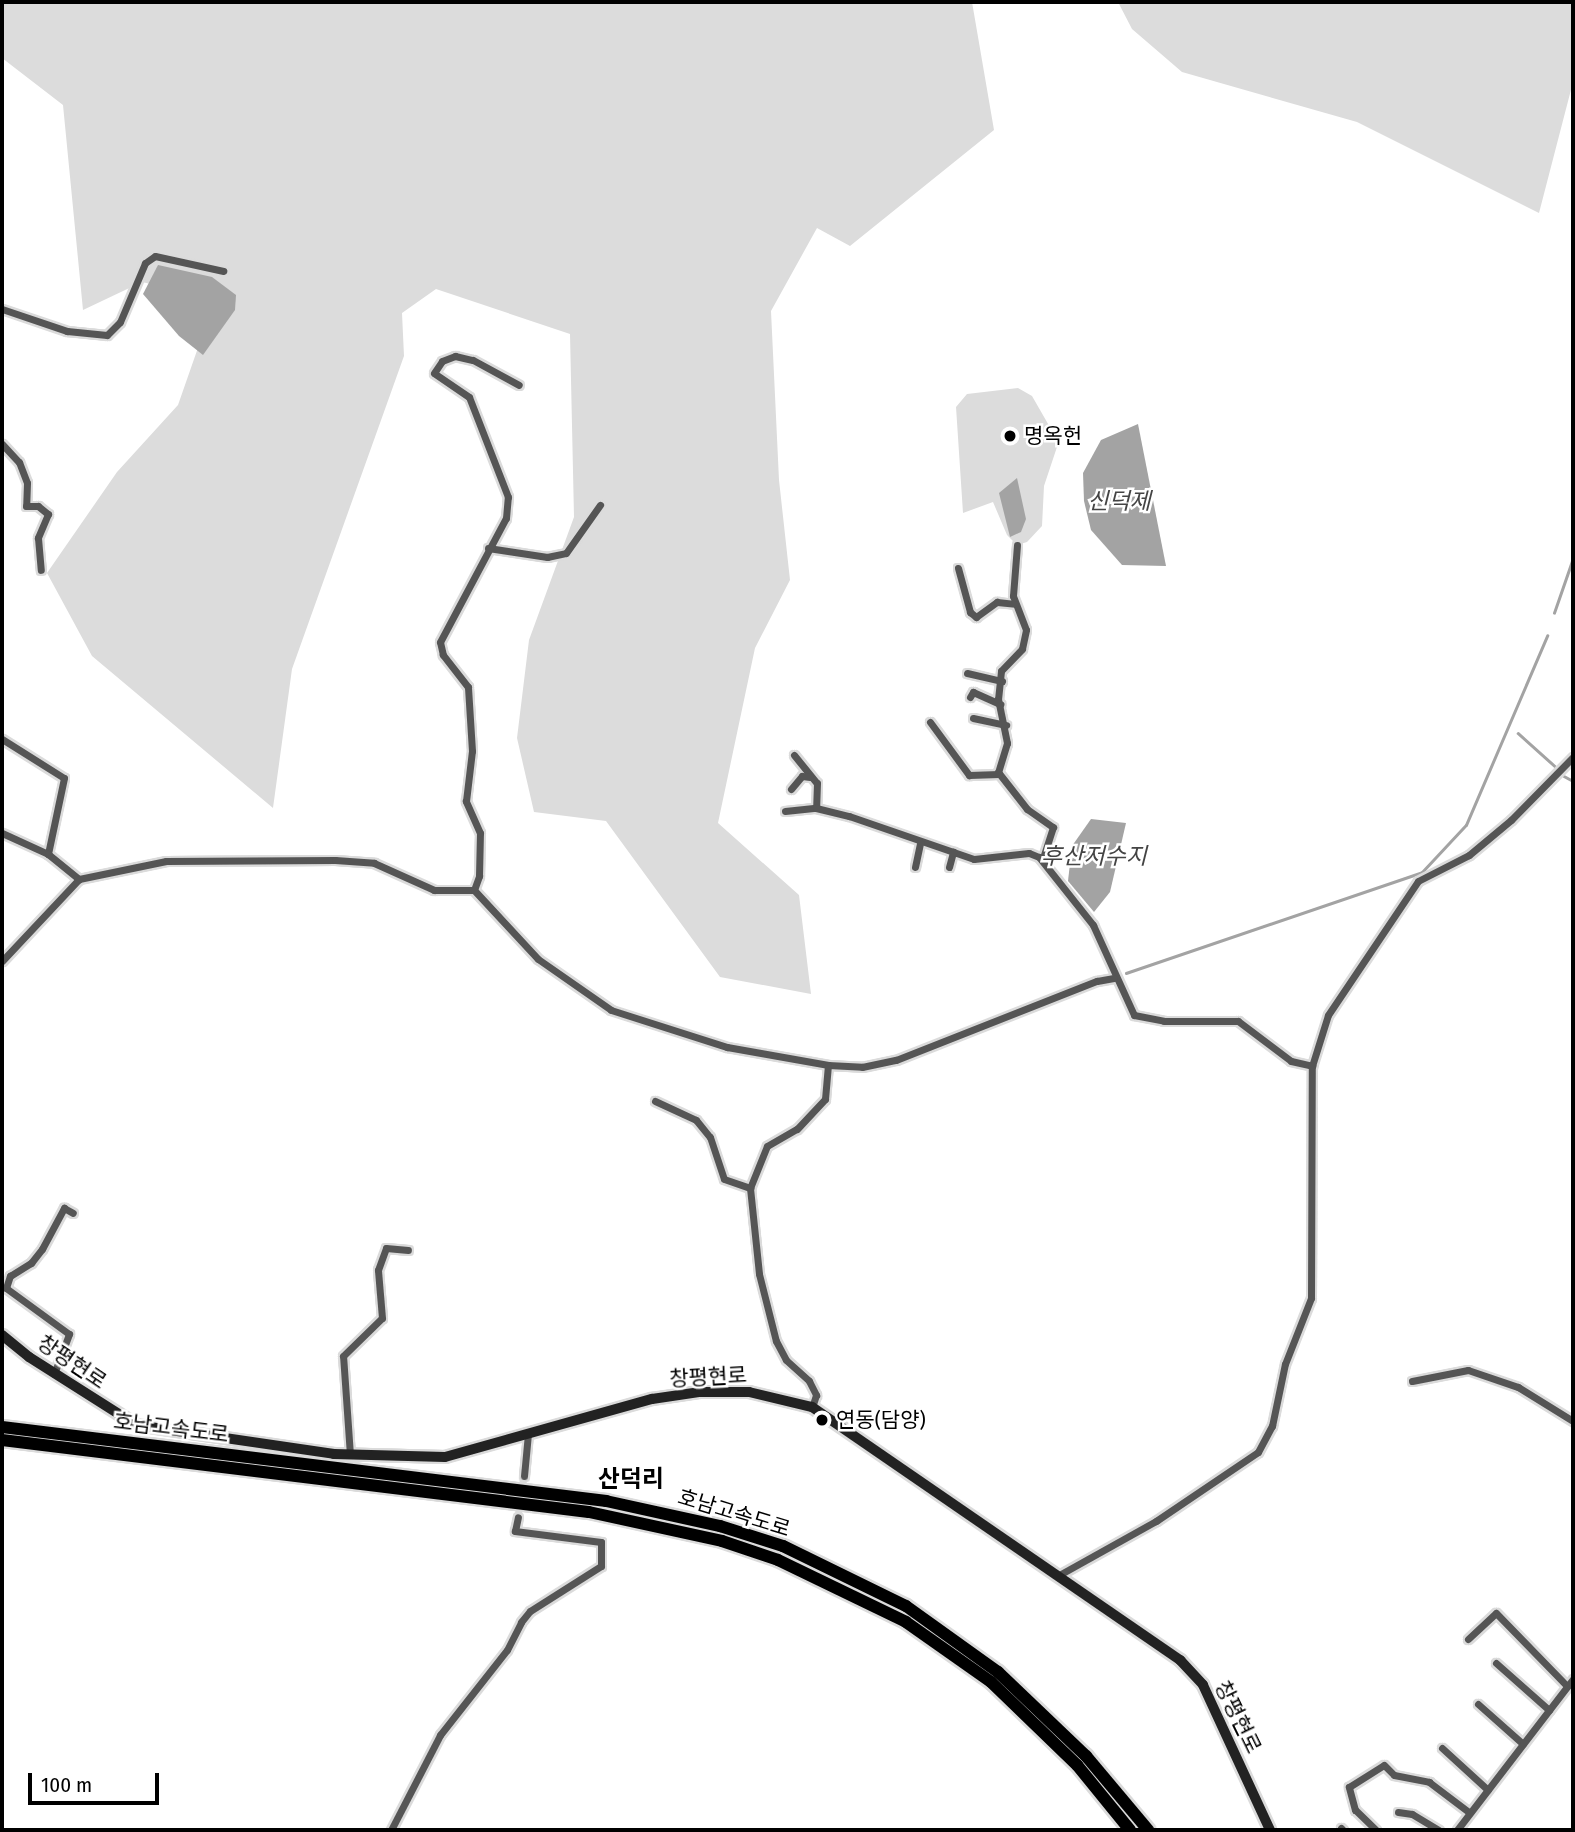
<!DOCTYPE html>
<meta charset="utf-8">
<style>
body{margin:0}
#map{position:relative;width:1575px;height:1832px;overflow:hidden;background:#fff;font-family:"Fira Sans Condensed","Noto Sans KR",sans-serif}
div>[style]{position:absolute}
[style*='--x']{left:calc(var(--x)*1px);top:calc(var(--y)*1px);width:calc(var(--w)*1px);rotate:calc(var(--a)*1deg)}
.green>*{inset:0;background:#dcdcdc}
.water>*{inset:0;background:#a3a3a3}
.stream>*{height:2.5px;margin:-1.25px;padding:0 1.25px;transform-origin:1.25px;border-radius:1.25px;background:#a3a3a3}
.street-tunnel>*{height:7px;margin-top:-3.5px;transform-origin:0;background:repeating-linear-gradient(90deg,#d9d9d9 0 7px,transparent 0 10.5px)}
.roads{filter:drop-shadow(2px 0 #dbdbdb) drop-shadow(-2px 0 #dbdbdb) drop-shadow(0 2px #dbdbdb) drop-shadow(0 -2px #dbdbdb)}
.street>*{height:7px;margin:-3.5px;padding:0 3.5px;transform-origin:3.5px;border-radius:3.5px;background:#555}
.secondary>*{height:10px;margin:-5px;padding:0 5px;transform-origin:5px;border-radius:5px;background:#222}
.highway>*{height:12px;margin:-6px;padding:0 6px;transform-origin:6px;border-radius:6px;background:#000}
.dots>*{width:19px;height:19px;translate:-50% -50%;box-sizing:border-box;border:4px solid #fff;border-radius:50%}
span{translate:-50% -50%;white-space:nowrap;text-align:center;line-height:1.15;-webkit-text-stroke:5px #fff;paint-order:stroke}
.poi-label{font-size:21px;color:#000}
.left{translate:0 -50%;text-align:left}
.street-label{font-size:21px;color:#000}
.water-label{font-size:23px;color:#444;font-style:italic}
.quarter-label{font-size:24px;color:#000;font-weight:700}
.frame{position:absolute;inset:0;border:4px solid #000;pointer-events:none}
.scale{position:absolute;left:28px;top:1773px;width:131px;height:32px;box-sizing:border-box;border:4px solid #000;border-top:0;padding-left:9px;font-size:21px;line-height:24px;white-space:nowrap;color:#000;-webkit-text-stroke:5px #fff;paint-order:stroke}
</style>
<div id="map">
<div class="green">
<i style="clip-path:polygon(2px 2px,972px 2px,994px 130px,850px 246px,817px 228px,771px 311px,779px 480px,790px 580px,755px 648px,718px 823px,799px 895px,811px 994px,720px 977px,606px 821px,534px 812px,517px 738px,529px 640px,574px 517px,570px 334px,436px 289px,402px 313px,404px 356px,292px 669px,273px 808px,92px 656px,47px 573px,117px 472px,178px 405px,215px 299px,142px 282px,83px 310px,63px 105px,2px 58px)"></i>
<i style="clip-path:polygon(1118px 2px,1573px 2px,1573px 82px,1539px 213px,1357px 122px,1182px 72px,1132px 29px)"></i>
<i style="clip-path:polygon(1018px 388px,1032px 396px,1055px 436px,1057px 447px,1044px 486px,1042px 526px,1027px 542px,1017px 545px,1007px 535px,993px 502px,963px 513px,956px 407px,967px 394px)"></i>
</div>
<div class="water">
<i style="clip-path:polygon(158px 265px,212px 277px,236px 295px,235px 310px,203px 355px,179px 336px,143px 294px)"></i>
<i style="clip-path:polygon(1138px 424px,1166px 566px,1122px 565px,1091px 530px,1084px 501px,1083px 473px,1101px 440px)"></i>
<i style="clip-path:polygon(1017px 478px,1026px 519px,1021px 532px,1010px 537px,999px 493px)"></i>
<i style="clip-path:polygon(1091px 819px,1126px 823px,1110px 892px,1094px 912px,1068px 881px,1072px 846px)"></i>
</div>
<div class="stream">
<i style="--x:1554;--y:613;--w:58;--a:-70.9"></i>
<i style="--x:1518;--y:733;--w:52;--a:41.9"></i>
<i style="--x:1564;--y:776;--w:10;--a:29"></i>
<i style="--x:1126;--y:973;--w:313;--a:-18.8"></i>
<i style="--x:1422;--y:872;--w:64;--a:-46.9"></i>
<i style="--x:1466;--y:825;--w:206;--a:-66.8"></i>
</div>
<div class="street-tunnel">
<i style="--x:518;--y:1517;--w:41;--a:-81.7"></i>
</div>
<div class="roads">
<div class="street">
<i style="--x:2;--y:309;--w:69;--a:18.7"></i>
<i style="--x:67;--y:331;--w:40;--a:5.7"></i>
<i style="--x:107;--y:335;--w:18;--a:-45"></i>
<i style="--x:120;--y:322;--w:64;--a:-67"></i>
<i style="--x:145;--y:263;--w:12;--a:-35"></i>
<i style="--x:155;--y:256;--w:70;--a:12.4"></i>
<i style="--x:2;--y:444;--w:25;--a:47"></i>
<i style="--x:19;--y:462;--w:22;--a:69"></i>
<i style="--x:27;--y:483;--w:23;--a:92"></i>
<i style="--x:26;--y:506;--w:12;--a:0"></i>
<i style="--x:38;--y:506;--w:13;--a:39"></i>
<i style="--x:48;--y:514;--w:26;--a:113"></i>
<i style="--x:38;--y:538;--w:32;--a:85"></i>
<i style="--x:1017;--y:545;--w:51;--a:94.5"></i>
<i style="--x:1013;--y:596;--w:36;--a:69"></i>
<i style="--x:1026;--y:630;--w:19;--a:102"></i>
<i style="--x:1022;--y:649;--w:30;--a:134"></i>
<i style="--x:1001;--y:671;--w:28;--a:96"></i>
<i style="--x:998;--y:699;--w:45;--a:78.4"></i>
<i style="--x:1007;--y:743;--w:30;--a:107"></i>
<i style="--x:998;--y:772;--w:47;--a:51.9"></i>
<i style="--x:1027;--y:809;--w:32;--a:35"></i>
<i style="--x:1053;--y:827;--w:35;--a:108"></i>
<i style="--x:488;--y:548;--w:60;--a:8.7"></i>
<i style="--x:547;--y:557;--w:19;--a:-12"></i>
<i style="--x:566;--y:553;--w:59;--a:-54.7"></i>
<i style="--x:958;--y:568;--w:46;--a:74.7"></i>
<i style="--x:970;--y:612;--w:8;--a:40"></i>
<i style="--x:976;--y:617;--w:26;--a:-36"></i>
<i style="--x:997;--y:602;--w:18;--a:6"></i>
<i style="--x:967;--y:673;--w:36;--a:13"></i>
<i style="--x:970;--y:697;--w:6;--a:-59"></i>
<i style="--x:973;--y:692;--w:30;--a:24"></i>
<i style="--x:973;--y:718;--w:34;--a:12"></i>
<i style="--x:930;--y:722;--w:66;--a:53.7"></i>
<i style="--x:969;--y:775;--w:30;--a:-2"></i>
<i style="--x:2;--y:739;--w:73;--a:32.2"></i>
<i style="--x:64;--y:778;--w:78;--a:101.9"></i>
<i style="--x:794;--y:755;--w:36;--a:51"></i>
<i style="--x:817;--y:783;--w:25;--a:92"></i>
<i style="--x:791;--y:789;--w:17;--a:-50"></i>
<i style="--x:802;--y:776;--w:8;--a:7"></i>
<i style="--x:785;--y:811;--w:31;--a:-6"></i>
<i style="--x:816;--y:808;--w:34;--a:14"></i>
<i style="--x:849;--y:816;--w:132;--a:19"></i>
<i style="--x:974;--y:859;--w:55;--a:-6.2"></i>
<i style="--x:1029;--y:853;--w:11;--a:22"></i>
<i style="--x:1039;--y:857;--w:87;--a:51.5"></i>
<i style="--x:1093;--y:925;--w:99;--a:65.5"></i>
<i style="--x:1134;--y:1015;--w:31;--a:11"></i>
<i style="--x:1164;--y:1021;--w:74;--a:0"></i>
<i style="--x:1238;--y:1021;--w:66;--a:37"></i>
<i style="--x:1291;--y:1061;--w:22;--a:13"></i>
<i style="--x:2;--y:833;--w:51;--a:24.5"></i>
<i style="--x:48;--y:854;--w:40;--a:39"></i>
<i style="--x:915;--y:867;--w:25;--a:-78"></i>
<i style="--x:949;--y:867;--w:16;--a:-75"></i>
<i style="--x:474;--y:890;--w:15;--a:-70"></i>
<i style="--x:479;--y:876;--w:43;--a:-88.7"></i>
<i style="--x:480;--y:833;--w:35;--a:-114"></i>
<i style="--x:466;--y:801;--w:50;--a:-83.2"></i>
<i style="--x:472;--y:751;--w:64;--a:-93.6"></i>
<i style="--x:468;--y:687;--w:41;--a:-128"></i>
<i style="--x:443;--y:655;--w:13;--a:-103"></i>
<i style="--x:440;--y:642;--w:140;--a:-62"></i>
<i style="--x:506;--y:518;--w:21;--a:-85"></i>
<i style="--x:508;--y:497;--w:107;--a:-111.3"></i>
<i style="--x:469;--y:397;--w:42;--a:-145.6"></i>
<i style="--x:434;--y:373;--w:14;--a:-56"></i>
<i style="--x:442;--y:361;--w:14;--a:-21"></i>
<i style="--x:455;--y:356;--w:18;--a:13"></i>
<i style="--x:473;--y:360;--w:52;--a:28.5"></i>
<i style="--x:2;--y:961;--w:112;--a:-46.8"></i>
<i style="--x:79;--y:879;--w:89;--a:-11.7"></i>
<i style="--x:166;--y:861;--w:169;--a:-0.3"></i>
<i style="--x:335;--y:860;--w:39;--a:4"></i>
<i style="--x:374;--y:863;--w:66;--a:24.2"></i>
<i style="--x:434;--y:890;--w:40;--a:0"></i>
<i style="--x:474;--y:890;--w:94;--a:47.2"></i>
<i style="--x:538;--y:959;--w:89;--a:34.9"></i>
<i style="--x:611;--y:1010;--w:122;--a:17.7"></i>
<i style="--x:727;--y:1047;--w:103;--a:10.1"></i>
<i style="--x:828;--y:1065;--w:34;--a:3"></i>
<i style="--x:862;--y:1067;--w:35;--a:-12"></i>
<i style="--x:896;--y:1060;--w:216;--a:-21.5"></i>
<i style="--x:1097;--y:981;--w:17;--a:-10"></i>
<i style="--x:655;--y:1101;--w:45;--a:24.9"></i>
<i style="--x:696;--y:1120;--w:22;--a:51"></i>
<i style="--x:710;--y:1137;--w:44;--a:71.6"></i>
<i style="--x:724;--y:1179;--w:28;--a:19"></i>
<i style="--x:750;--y:1188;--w:86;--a:84"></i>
<i style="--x:759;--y:1274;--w:69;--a:75.8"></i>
<i style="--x:776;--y:1341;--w:21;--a:62"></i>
<i style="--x:786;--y:1360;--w:31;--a:42"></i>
<i style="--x:809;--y:1381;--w:16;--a:63"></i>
<i style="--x:816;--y:1395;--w:13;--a:108"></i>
<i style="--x:750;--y:1188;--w:45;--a:-68"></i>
<i style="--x:767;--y:1146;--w:34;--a:-30"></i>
<i style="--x:797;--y:1129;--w:41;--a:-47"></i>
<i style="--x:825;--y:1099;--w:34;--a:-85"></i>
<i style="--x:54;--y:1374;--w:43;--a:-69.4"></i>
<i style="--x:69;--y:1334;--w:78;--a:-143.9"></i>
<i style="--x:6;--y:1288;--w:13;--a:-72"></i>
<i style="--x:10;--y:1276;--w:25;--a:-32"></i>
<i style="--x:31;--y:1263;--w:18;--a:-52"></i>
<i style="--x:42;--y:1249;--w:47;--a:-61.8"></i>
<i style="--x:64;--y:1208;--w:10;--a:29"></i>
<i style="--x:1412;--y:1381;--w:57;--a:-11.1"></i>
<i style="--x:1468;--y:1370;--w:53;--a:18.8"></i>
<i style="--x:1518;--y:1387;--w:65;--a:31.7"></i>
<i style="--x:350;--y:1455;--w:99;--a:-94"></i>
<i style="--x:343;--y:1356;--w:54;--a:-44.3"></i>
<i style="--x:382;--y:1318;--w:48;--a:-94.8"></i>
<i style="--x:378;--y:1270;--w:23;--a:-70"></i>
<i style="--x:386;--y:1248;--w:22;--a:5"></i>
<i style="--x:524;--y:1476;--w:42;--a:-84.6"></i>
<i style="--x:1059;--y:1575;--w:111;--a:-29.1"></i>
<i style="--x:1156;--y:1521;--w:123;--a:-34.1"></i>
<i style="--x:1258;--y:1452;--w:30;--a:-62"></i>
<i style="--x:1272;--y:1426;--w:63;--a:-78.2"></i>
<i style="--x:1285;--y:1364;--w:71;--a:-68.5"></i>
<i style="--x:1311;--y:1298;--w:232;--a:-89.8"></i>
<i style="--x:1312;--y:1066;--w:53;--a:-72.6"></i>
<i style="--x:1328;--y:1015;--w:161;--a:-56.1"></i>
<i style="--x:1418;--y:881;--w:57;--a:-27"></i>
<i style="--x:1469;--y:855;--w:55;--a:-39.8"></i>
<i style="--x:1511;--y:820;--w:88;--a:-45.5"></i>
<i style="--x:1468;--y:1639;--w:38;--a:-43"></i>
<i style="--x:1496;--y:1613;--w:102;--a:45.8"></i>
<i style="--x:1496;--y:1663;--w:71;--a:41.6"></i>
<i style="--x:1478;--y:1704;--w:60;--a:41.6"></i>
<i style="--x:1442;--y:1748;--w:62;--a:42.4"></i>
<i style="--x:1398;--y:1812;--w:14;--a:8"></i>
<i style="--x:1412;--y:1814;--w:31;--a:31"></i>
<i style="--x:1341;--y:1828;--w:3;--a:45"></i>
<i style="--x:391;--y:1830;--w:107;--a:-62.7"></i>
<i style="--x:440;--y:1735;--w:108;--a:-51.8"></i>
<i style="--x:507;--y:1650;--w:31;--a:-63"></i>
<i style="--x:521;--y:1622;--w:14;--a:-51"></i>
<i style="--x:530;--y:1611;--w:84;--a:-32.4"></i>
<i style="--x:601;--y:1566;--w:24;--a:-90"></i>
<i style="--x:601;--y:1542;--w:87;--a:-172.7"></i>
<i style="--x:515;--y:1531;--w:14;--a:-78"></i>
<i style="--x:1376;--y:1830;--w:29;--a:-136"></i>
<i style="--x:1355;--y:1810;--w:24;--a:-105"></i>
<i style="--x:1349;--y:1787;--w:41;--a:-32.2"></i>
<i style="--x:1384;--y:1765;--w:14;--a:45"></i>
<i style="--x:1394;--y:1775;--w:36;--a:11"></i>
<i style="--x:1429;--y:1782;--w:51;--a:37.1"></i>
<i style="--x:1457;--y:1830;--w:190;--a:-52.5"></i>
</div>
<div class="secondary">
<i style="--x:2;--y:1335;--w:35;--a:39"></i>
<i style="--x:29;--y:1357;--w:127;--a:32.4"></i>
<i style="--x:136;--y:1425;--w:200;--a:8.3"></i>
<i style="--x:334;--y:1454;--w:111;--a:1.5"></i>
<i style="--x:445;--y:1457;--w:215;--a:-15.7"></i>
<i style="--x:652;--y:1399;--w:49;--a:-8.3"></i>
<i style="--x:700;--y:1392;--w:49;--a:0"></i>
<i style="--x:749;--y:1392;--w:65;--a:13.4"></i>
<i style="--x:812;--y:1407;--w:447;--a:34.5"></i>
<i style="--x:1180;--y:1660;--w:34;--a:47"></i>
<i style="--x:1203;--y:1685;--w:160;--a:65.2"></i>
</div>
<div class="highway">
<i style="--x:2;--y:1427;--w:609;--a:6.98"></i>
<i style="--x:606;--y:1501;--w:117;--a:12.4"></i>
<i style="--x:720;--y:1526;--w:66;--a:17.6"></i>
<i style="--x:783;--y:1546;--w:137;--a:26"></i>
<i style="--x:906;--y:1606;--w:113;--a:35.7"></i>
<i style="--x:998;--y:1672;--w:122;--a:43.7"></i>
<i style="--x:1086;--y:1756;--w:97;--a:50"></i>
<i style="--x:2;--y:1440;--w:591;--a:6.99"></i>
<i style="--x:589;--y:1512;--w:136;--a:12.3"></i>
<i style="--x:722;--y:1541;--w:59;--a:18.7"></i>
<i style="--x:778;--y:1560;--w:142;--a:25.8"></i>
<i style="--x:906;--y:1622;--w:104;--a:35.2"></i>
<i style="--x:991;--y:1682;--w:120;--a:44"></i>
<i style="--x:1077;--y:1765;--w:84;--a:50.8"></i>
</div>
</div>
<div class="dots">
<i style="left:1010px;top:436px;background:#000"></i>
<i style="left:822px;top:1420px;background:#000"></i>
</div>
<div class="poi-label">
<span class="left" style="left:1024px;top:436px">명옥헌</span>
<span class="left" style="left:836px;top:1420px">연동(담양)</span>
</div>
<div class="street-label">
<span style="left:72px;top:1362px;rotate:34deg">창평현로</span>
<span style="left:708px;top:1377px;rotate:-3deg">창평현로</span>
<span style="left:171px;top:1428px;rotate:7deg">호남고속도로</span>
<span style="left:734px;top:1513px;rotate:17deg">호남고속도로</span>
<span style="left:1238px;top:1717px;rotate:64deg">창평현로</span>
</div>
<div class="water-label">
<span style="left:1119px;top:501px">신덕제</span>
<span style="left:1094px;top:856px">후산저수지</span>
</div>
<div class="quarter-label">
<span style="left:631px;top:1480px">산덕리</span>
</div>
<div class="frame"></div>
<div class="scale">100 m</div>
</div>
